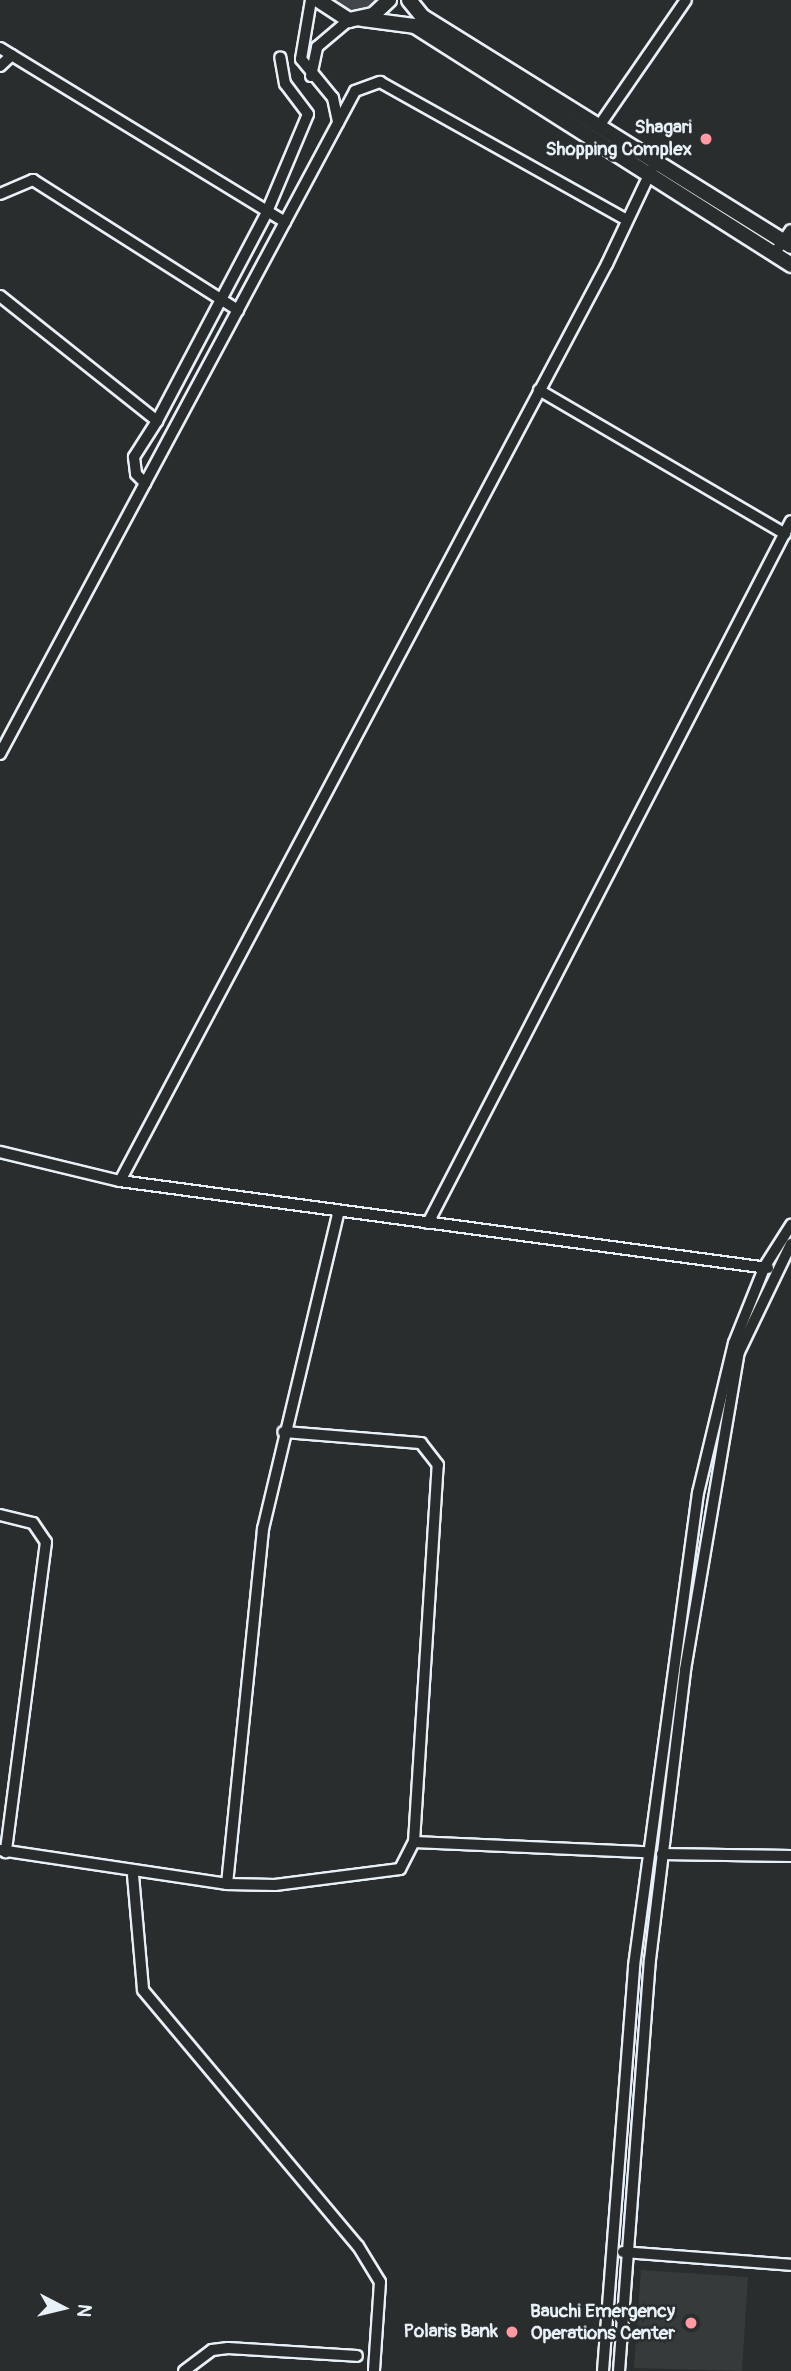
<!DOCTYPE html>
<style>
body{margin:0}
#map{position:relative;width:791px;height:2371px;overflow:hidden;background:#2a2d2e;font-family:Pangolin,sans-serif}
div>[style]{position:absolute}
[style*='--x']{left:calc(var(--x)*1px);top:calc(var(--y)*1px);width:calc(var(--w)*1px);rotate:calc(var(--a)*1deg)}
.built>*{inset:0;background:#363a3b}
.green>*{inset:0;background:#424648}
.roads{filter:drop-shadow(2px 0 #e8f1f8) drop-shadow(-2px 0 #e8f1f8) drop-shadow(0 2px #e8f1f8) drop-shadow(0 -2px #e8f1f8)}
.minor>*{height:10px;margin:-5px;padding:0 5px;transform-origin:5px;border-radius:5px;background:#2a2d2e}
.major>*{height:14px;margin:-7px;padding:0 7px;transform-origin:7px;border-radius:7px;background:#2a2d2e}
.dots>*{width:19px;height:19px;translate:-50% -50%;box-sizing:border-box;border:4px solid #2a2d2e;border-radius:50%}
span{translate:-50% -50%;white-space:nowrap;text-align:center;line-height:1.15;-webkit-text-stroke:5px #2a2d2e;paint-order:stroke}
.poi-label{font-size:19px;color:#e8f1f8;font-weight:700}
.right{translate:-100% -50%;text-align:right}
.north{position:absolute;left:28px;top:2273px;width:70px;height:70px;-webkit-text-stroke:5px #2a2d2e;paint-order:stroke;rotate:97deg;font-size:19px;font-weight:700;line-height:28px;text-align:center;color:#e8f1f8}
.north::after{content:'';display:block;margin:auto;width:24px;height:32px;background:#e8f1f8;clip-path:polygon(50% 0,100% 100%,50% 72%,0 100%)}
</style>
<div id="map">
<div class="built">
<i style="clip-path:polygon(641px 2270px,748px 2277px,742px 2371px,634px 2368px)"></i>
</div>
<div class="green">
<i style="clip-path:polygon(324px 0,383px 0,371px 11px,346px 15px)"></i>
</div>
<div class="roads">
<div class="minor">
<i style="--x:311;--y:0;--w:60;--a:99.6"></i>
<i style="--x:301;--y:59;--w:50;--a:50.6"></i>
<i style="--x:333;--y:98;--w:25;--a:78"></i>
<i style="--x:0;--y:48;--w:334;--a:31.4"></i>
<i style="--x:0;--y:66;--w:16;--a:-43"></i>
<i style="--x:311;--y:76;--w:30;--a:-78"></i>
<i style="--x:317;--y:47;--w:42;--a:-40.2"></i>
<i style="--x:599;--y:126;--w:153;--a:-55.4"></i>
<i style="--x:0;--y:194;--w:36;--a:-23"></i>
<i style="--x:33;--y:180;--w:243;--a:32.4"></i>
<i style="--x:774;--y:254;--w:29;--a:-55"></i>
<i style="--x:0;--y:296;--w:201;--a:38.5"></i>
<i style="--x:157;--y:421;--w:43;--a:122.6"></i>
<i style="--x:134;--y:457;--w:17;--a:83"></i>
<i style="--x:136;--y:474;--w:13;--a:45"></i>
<i style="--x:539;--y:390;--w:285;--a:30.3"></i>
<i style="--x:157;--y:421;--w:234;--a:-62.2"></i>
<i style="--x:266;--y:214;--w:108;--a:-67.2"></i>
<i style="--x:308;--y:114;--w:38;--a:-127"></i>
<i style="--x:285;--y:84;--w:27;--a:-100"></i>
<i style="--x:0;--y:754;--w:752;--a:-61.83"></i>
<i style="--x:355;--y:91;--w:27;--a:-20"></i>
<i style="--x:380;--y:82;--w:283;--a:29.2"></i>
<i style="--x:0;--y:1152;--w:123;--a:13.6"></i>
<i style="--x:120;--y:1181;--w:654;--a:7.65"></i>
<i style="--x:120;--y:1181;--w:1038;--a:-62.03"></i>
<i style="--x:607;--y:264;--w:105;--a:-64.7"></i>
<i style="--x:428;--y:1223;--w:790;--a:-62.66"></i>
<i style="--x:0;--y:1515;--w:34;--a:14"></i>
<i style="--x:33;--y:1523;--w:23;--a:56"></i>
<i style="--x:46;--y:1542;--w:313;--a:97.4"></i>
<i style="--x:414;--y:1842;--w:233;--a:2.5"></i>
<i style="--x:0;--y:1850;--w:230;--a:8.5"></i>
<i style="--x:227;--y:1884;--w:48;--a:1.2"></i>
<i style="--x:275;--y:1885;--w:126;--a:-7.3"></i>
<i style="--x:400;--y:1869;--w:30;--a:-63"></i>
<i style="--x:414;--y:1842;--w:378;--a:-86.4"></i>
<i style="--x:438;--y:1465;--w:28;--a:-128"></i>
<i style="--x:421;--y:1443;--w:138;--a:-175.4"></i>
<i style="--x:662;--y:1854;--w:129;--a:0.9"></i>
<i style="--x:133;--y:1875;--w:115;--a:85"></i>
<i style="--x:143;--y:1990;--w:334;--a:50"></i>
<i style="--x:358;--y:2246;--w:42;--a:58.6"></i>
<i style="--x:380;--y:2282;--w:89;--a:93.9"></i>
<i style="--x:227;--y:1884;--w:357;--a:-84.2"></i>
<i style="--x:263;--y:1529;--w:327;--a:-76.6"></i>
<i style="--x:623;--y:2252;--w:169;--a:4.4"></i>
<i style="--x:184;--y:2371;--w:35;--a:-37"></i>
<i style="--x:212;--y:2350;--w:16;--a:-7"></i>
<i style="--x:228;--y:2348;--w:129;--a:3.5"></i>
<i style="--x:603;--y:2371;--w:406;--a:-85.6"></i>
<i style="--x:634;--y:1966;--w:477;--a:-82.3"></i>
<i style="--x:698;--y:1493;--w:154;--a:-76.5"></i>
<i style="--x:734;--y:1343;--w:83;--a:-68.1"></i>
<i style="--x:765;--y:1266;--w:49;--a:-57.6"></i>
<i style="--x:619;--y:2371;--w:412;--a:-85.7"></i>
<i style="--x:650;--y:1960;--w:292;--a:-83.1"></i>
<i style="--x:685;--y:1670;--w:323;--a:-80.4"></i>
<i style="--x:739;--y:1352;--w:120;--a:-64.3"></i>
</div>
<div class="major">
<i style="--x:318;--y:0;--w:37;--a:33"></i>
<i style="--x:349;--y:20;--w:25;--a:-12"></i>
<i style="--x:373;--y:15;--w:22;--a:-43"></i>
<i style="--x:409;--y:0;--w:22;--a:51"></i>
<i style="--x:423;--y:17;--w:433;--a:31.9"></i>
<i style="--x:362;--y:19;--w:53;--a:7.5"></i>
<i style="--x:415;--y:26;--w:446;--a:32.4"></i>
</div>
</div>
<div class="dots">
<i style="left:706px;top:139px;background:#ff9aa2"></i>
<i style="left:691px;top:2323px;background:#ff9aa2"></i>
<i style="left:512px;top:2332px;background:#ff9aa2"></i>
</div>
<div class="poi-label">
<span class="right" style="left:692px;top:139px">Shagari<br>Shopping Complex</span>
<span class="right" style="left:675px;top:2323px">Bauchi Emergency<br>Operations Center</span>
<span class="right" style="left:498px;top:2332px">Polaris Bank</span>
</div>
<div class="north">N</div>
</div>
